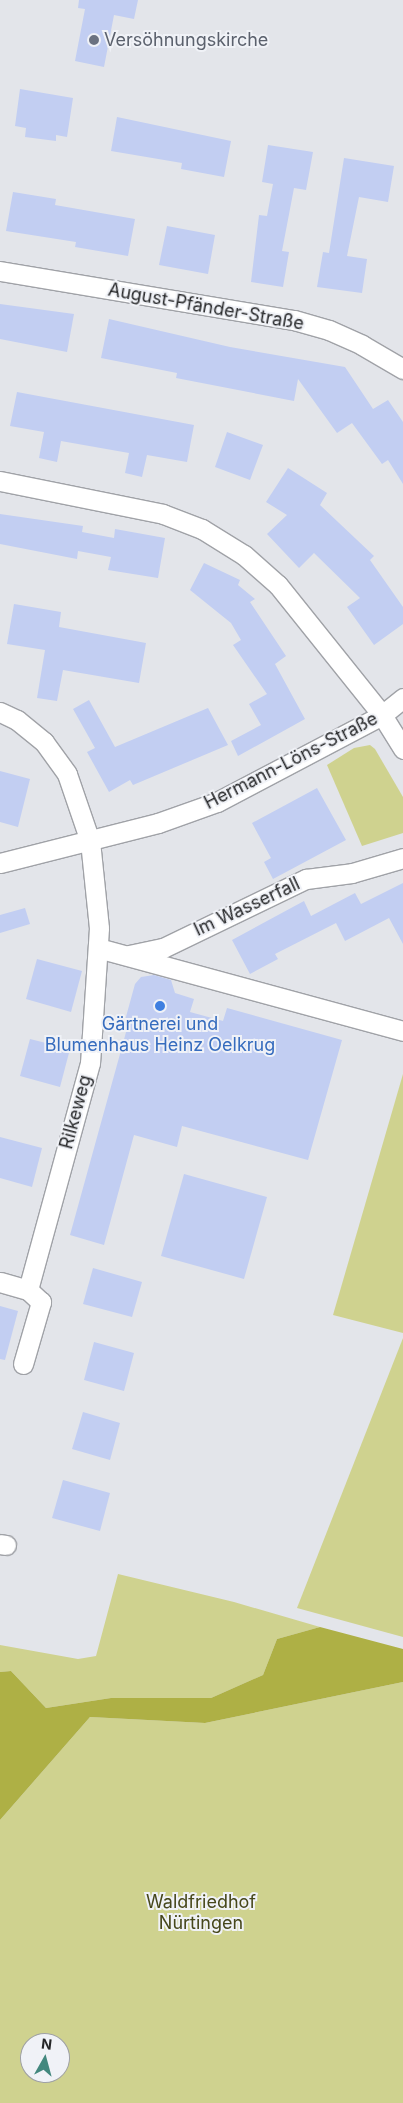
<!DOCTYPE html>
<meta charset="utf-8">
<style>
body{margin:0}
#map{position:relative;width:403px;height:2103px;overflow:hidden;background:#e3e5ea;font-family:Inter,sans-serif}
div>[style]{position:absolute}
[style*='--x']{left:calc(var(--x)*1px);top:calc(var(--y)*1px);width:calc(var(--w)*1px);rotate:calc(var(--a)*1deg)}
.green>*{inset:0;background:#cfd28f}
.forest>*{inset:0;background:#aeb045}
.building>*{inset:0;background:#c2cef2}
.roads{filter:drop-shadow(1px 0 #a0a2a7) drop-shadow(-1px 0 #a0a2a7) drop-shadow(0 1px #a0a2a7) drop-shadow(0 -1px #a0a2a7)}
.street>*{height:19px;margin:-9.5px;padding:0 9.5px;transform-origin:9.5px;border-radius:9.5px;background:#fff}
.dots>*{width:14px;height:14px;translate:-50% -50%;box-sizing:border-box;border:2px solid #f0f2f7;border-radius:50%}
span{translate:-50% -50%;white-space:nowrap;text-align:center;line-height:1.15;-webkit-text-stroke:4px #f0f2f7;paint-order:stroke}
.worship-label{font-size:18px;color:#5b616d}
.left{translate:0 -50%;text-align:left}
.street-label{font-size:18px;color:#262729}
.shop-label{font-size:18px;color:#366cbe}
.park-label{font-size:18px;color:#46471b}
.north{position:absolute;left:20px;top:2033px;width:50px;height:50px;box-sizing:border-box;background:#f0f2f7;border:1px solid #9fa1a5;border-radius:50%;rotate:7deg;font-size:14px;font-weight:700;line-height:20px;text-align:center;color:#262729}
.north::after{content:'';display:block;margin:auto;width:18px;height:22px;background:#43887e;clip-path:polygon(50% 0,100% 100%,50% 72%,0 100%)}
</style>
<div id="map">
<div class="green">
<i style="clip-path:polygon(370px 745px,375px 749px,403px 797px,403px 833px,362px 846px,327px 765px,354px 748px)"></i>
<i style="clip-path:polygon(403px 1074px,403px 1333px,333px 1315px)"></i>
<i style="clip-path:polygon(403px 1338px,403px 1637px,297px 1608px)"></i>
<i style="clip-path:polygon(118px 1574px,234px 1602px,320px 1627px,277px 1639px,263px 1675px,211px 1698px,111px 1698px,46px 1708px,11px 1671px,0 1672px,0 1645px,78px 1659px,96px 1656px)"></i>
<i style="clip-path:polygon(evenodd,403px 1682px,403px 2103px,0 2103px,0 1820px,90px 1717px,205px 1723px,403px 1682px,30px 2043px,60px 2043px,60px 2073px,30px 2073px,30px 2043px)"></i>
</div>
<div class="forest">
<i style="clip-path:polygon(320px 1627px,403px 1649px,403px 1682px,205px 1723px,90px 1717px,0 1820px,0 1672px,11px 1671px,46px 1708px,111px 1698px,211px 1698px,263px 1675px,277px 1639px)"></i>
</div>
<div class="building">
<i style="clip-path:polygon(79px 0,138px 0,134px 19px,114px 15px,104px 67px,75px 61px,85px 9px,78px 8px)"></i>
<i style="clip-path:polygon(20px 89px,73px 98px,67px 137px,56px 135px,56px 141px,25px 137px,26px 128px,15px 126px)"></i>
<i style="clip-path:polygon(117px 117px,231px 141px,224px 177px,181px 169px,182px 163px,111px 151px)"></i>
<i style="clip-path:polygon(268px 145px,313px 152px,306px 190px,294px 188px,282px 251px,289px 252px,283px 287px,251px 282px,259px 215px,267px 216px,273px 184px,262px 182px)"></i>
<i style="clip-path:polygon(344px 158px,394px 166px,388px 202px,359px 197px,347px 256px,367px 259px,362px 293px,317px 287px,323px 252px,329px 253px)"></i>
<i style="clip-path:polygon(13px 192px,56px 199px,55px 205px,135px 219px,128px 256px,75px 247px,76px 242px,6px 231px)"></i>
<i style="clip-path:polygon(167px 226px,215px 235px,208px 274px,159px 265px)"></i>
<i style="clip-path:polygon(0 304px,74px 314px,67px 352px,0 339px)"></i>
<i style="clip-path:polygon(109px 319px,230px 347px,345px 367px,373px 409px,388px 400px,403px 422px,403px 484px,388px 460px,382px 464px,352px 423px,337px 433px,298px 379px,294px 401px,176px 378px,177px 373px,101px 358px)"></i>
<i style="clip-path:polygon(17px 392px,194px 425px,187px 462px,147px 455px,142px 477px,125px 473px,129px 453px,61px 441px,57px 462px,39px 458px,44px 432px,10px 426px)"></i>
<i style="clip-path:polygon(227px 432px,263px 445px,250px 480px,215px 467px)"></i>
<i style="clip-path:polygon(288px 468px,327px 493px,320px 505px,374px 556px,370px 560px,403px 607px,403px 624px,374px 645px,347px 607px,360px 598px,314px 553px,299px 568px,267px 534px,287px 515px,266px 502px)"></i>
<i style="clip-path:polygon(0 514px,83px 526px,82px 532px,114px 538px,115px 529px,165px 538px,158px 578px,108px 570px,111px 557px,78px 551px,77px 559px,0 544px)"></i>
<i style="clip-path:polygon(204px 563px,240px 580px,238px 585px,255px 599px,250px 602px,286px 656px,275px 664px,305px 719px,238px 756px,231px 741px,261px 725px,249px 704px,267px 694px,233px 645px,241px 640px,231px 623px,190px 590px)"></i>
<i style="clip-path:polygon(14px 604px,61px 612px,59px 627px,146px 643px,139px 683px,63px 670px,57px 701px,37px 698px,45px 650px,7px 644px)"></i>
<i style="clip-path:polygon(89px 700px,115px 747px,208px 708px,228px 745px,133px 785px,130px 780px,109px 792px,87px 752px,95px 748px,73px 709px)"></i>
<i style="clip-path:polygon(0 771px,30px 779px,18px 827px,0 822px)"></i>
<i style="clip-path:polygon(317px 788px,346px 840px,273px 879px,264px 862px,271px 858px,252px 823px)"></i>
<i style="clip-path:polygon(403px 883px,403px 944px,389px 918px,345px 941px,336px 923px,275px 954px,278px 959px,250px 974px,232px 940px,304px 901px,311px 916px,355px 893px,361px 904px)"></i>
<i style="clip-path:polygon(25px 908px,30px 924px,0 933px,0 915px)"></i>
<i style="clip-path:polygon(37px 959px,82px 971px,71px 1012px,26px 999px)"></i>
<i style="clip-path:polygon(154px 975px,171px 980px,175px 993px,194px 999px,190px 1012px,223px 1021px,227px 1008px,342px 1040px,308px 1160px,182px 1126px,177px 1147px,134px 1135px,104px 1245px,70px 1235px,128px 1025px,124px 1024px,135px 984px,141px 977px)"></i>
<i style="clip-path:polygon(30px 1039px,70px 1049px,60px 1087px,20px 1076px)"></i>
<i style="clip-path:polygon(0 1137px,42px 1148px,32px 1187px,0 1178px)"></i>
<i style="clip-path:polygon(184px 1174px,267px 1197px,244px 1279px,161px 1256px)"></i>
<i style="clip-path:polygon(93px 1268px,142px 1282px,132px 1317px,83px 1304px)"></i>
<i style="clip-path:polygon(0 1306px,18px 1311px,5px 1360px,0 1359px)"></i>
<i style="clip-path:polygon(94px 1342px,134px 1353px,124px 1391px,84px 1380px)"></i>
<i style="clip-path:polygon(83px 1412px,120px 1423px,110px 1460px,72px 1449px)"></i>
<i style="clip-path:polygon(63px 1480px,110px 1493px,100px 1531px,52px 1518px)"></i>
</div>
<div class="roads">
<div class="street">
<i style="--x:0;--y:271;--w:298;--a:9.5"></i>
<i style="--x:294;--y:320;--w:36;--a:16"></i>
<i style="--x:329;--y:330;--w:36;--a:24"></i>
<i style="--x:362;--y:345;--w:48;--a:30.3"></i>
<i style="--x:0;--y:481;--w:166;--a:11.4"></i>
<i style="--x:163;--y:514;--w:42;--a:21"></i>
<i style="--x:202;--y:529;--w:49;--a:31.8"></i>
<i style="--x:244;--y:555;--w:45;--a:41.4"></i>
<i style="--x:278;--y:585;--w:166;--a:51.3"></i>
<i style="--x:382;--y:715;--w:40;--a:58"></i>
<i style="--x:0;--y:712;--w:19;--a:25"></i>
<i style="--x:17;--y:720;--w:35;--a:39"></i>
<i style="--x:44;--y:742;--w:39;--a:54"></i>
<i style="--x:67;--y:774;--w:71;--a:71.1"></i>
<i style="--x:90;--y:841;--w:87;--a:84.1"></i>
<i style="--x:99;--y:928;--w:135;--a:93.8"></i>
<i style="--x:90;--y:1063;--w:235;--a:105.3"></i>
<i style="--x:28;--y:1290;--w:29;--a:-164"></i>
<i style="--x:0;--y:863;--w:163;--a:-14.2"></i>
<i style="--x:158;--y:823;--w:63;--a:-19.6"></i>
<i style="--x:217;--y:802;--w:187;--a:-27.8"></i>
<i style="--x:382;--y:715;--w:27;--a:-39"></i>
<i style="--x:98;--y:948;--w:316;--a:15.2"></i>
<i style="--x:129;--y:955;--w:35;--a:-12"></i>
<i style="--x:163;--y:948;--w:159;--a:-25.8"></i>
<i style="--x:306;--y:879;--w:46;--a:-7.4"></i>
<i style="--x:352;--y:873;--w:53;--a:-16.4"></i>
<i style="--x:23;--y:1364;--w:65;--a:-73.8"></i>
<i style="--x:41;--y:1302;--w:18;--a:-137"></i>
<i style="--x:0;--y:1544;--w:6;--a:9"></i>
</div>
</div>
<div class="dots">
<i style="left:94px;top:40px;background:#6b7280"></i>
<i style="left:160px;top:1006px;background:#3f7fe0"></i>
</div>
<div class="worship-label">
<span class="left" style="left:104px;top:40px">Versöhnungskirche</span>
</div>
<div class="street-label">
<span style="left:206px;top:307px;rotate:10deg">August-Pfänder-Straße</span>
<span style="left:291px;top:761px;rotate:-27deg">Hermann-Löns-Straße</span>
<span style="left:247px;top:907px;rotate:-25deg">Im Wasserfall</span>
<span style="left:76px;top:1112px;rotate:-75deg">Rilkeweg</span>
</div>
<div class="shop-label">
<span style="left:160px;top:1035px">Gärtnerei und<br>Blumenhaus Heinz Oelkrug</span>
</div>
<div class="park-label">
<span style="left:201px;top:1913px">Waldfriedhof<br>Nürtingen</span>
</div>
<div class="north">N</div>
</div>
